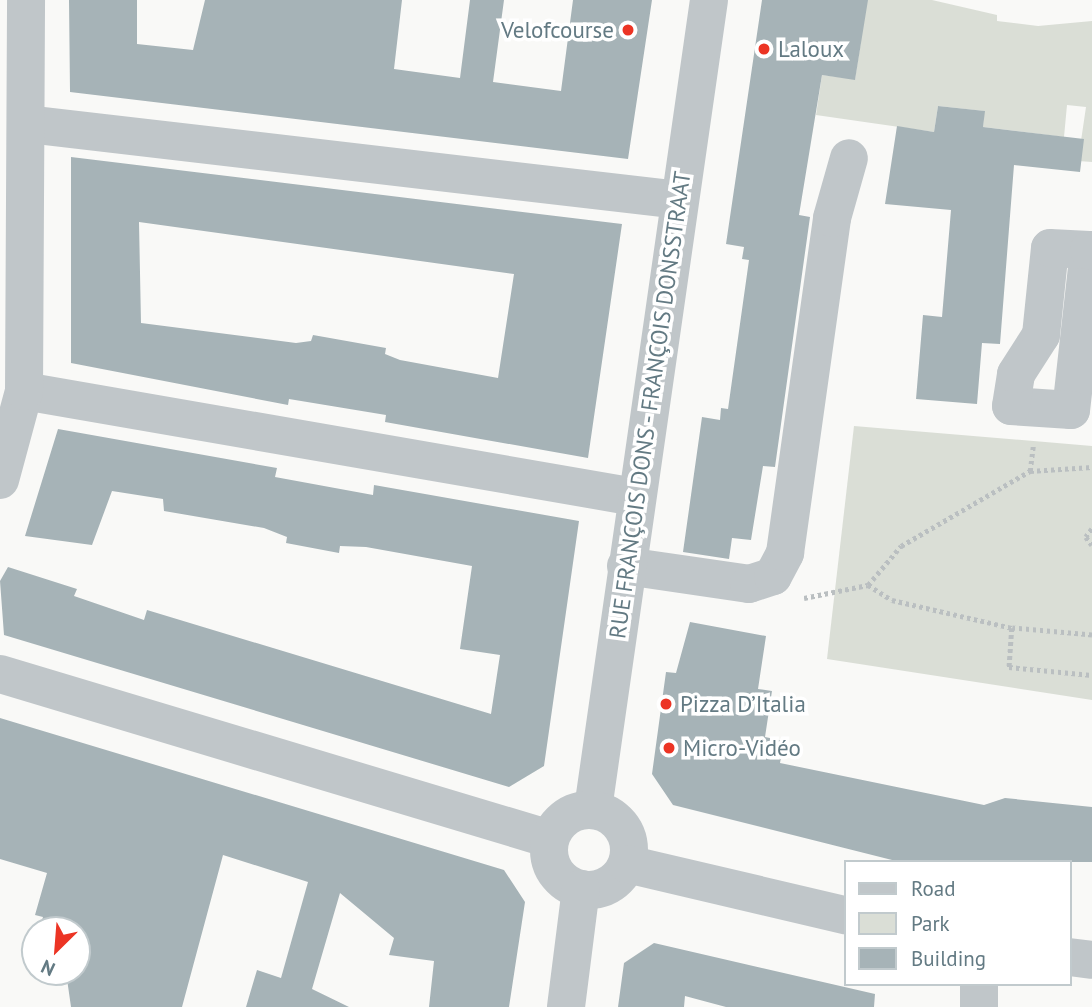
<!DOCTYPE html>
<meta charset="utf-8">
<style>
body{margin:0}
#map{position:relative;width:1092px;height:1007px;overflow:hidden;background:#f9f9f7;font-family:"PT Sans",sans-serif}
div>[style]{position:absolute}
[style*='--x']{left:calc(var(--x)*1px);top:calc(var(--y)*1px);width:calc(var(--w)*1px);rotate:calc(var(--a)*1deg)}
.green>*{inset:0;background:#daded6}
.building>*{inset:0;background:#a6b3b7}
.path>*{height:4.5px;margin-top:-2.25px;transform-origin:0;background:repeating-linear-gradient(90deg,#babfc1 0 3.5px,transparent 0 7px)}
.minor>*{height:38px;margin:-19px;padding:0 19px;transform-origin:19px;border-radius:19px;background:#c0c6c9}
.minor>.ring{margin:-19px;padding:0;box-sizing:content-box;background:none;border:38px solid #c0c6c9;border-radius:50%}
.dots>*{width:19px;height:19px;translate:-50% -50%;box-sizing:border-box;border:4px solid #fff;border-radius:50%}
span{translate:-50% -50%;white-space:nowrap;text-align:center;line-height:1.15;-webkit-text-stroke:7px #fff;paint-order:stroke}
.poi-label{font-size:23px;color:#637a83}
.right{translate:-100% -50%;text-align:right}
.left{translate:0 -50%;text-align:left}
.street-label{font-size:23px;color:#637a83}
.legend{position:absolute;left:844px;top:860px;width:228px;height:126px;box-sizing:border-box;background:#fff;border:2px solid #c1cacd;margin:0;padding:9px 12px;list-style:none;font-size:21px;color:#637a83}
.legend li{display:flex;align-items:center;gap:14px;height:35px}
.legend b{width:35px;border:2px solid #c1cacd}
.north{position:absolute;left:21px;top:916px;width:70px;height:70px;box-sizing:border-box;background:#fff;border:2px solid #c1cacd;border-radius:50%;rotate:205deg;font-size:19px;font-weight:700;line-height:28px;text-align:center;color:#637a83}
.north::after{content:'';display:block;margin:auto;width:24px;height:32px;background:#ec3424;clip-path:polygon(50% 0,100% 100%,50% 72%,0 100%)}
</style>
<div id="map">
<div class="green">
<i style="clip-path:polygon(842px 0,932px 0,997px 15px,997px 21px,1038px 26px,1092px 21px,1092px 162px,1078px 161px,1086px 107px,1067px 105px,1064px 137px,983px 127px,984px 111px,938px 106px,934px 132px,816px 115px,822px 75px,855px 79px,861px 41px)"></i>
<i style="clip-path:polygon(854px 426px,1092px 446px,1092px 700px,827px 659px)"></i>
</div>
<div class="building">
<i style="clip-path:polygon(69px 0,137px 0,137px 44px,193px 50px,205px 0,402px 0,394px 69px,460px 78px,470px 0,504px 0,493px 82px,561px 91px,573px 0,652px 0,628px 159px,70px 92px)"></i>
<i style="clip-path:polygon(762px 0,868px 0,855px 80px,822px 75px,799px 215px,810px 217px,775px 467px,763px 466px,751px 540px,732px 538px,729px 559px,683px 552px,702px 417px,720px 420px,721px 408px,728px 409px,749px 260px,742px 259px,744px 247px,726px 244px)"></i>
<i style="clip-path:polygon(938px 106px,985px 111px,983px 127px,1084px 139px,1080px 172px,1014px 165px,1000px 344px,982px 343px,977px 404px,916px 399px,923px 315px,942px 317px,951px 210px,885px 204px,897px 126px,934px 132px)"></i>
<i style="clip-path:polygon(evenodd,71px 157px,622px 224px,588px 458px,385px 422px,386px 415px,289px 399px,288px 405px,71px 363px,71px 157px,139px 222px,514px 274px,498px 378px,400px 360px,385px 354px,386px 348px,313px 335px,311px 341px,296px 343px,141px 323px,139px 222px)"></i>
<i style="clip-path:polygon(58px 429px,277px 468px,275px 477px,373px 495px,374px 485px,579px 521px,544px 766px,509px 787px,4px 635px,0 581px,8px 567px,77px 589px,74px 596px,144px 620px,147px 610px,491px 714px,500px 655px,460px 649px,472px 566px,366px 547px,340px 546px,339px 553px,286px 543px,287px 537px,264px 528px,164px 511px,163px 499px,112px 491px,92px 545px,25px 536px)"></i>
<i style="clip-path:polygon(690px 622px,766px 636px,758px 689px,772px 691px,765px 737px,784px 741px,780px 763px,984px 805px,1005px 798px,1092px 807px,1092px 862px,900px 862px,673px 805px,652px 774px,666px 672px,676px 673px)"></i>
<i style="clip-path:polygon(0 718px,504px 870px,525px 902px,509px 1007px,429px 1007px,434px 961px,389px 955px,394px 938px,340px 893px,312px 989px,349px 1007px,246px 1007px,257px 970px,281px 978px,308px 882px,223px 855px,182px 1007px,71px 1007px,66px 972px,77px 972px,77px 930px,39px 930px,43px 917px,35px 915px,47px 873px,0 859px)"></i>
<i style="clip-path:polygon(654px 943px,875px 994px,874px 1007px,726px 1007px,685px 996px,684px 1007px,618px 1007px,624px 963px)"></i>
</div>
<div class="path">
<i style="--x:1030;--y:471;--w:62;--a:-3.7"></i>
<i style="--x:1092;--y:529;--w:10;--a:127"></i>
<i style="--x:1086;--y:537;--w:10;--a:53"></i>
<i style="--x:868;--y:585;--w:28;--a:32"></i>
<i style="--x:892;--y:600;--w:123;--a:13.1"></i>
<i style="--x:804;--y:598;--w:65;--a:-11.5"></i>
<i style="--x:868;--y:585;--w:51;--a:-49.8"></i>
<i style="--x:901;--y:546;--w:149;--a:-30.2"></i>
<i style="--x:1030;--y:471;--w:26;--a:-83"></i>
<i style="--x:1092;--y:635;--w:80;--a:-175"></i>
<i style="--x:1012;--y:628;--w:39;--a:94"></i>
<i style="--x:1009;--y:667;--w:83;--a:5.5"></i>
</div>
<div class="minor">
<i style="--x:27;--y:124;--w:656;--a:6.65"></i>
<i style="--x:1089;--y:250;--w:161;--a:96.4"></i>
<i style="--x:1071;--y:410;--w:60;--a:-176.2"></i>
<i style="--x:1011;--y:406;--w:32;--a:-81"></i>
<i style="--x:1016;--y:374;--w:46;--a:-57.3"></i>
<i style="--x:1041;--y:335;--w:87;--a:-84.1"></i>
<i style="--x:1050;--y:248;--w:39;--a:3"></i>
<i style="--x:1089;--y:250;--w:3;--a:18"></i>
<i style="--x:24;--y:391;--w:620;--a:9.84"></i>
<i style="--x:0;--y:480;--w:92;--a:-74.9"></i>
<i style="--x:24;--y:391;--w:391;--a:-89.7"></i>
<i style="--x:626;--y:566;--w:124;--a:8.3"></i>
<i style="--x:749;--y:584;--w:25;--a:-18"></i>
<i style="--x:773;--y:576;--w:26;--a:-62"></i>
<i style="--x:785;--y:553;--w:338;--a:-82"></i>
<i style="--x:832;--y:218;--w:62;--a:-74.2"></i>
<i style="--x:0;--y:674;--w:574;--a:16.7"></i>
<i style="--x:593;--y:809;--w:817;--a:-81.84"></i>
<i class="ring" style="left:549px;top:810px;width:42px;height:42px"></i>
<i style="--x:627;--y:864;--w:224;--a:13.2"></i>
<i style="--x:1069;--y:957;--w:23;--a:7"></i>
<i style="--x:566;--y:1007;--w:119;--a:-82.8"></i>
<i style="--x:979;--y:1007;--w:23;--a:-90"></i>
</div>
<div class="dots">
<i style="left:628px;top:30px;background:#ec3424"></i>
<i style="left:764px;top:49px;background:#ec3424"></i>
<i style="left:666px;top:704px;background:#ec3424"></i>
<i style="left:669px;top:748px;background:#ec3424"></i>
</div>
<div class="poi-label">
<span class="right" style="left:614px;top:30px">Velofcourse</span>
<span class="left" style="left:778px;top:49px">Laloux</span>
<span class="left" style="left:680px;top:704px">Pizza D’Italia</span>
<span class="left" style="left:683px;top:748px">Micro-Vidéo</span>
</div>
<div class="street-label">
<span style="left:650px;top:405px;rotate:-82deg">RUE FRANÇOIS DONS - FRANÇOIS DONSSTRAAT</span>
</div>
<ul class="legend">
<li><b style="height:9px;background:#c0c6c9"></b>Road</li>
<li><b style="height:19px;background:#daded6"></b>Park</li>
<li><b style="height:19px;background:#a6b3b7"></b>Building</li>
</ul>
<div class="north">N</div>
</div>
